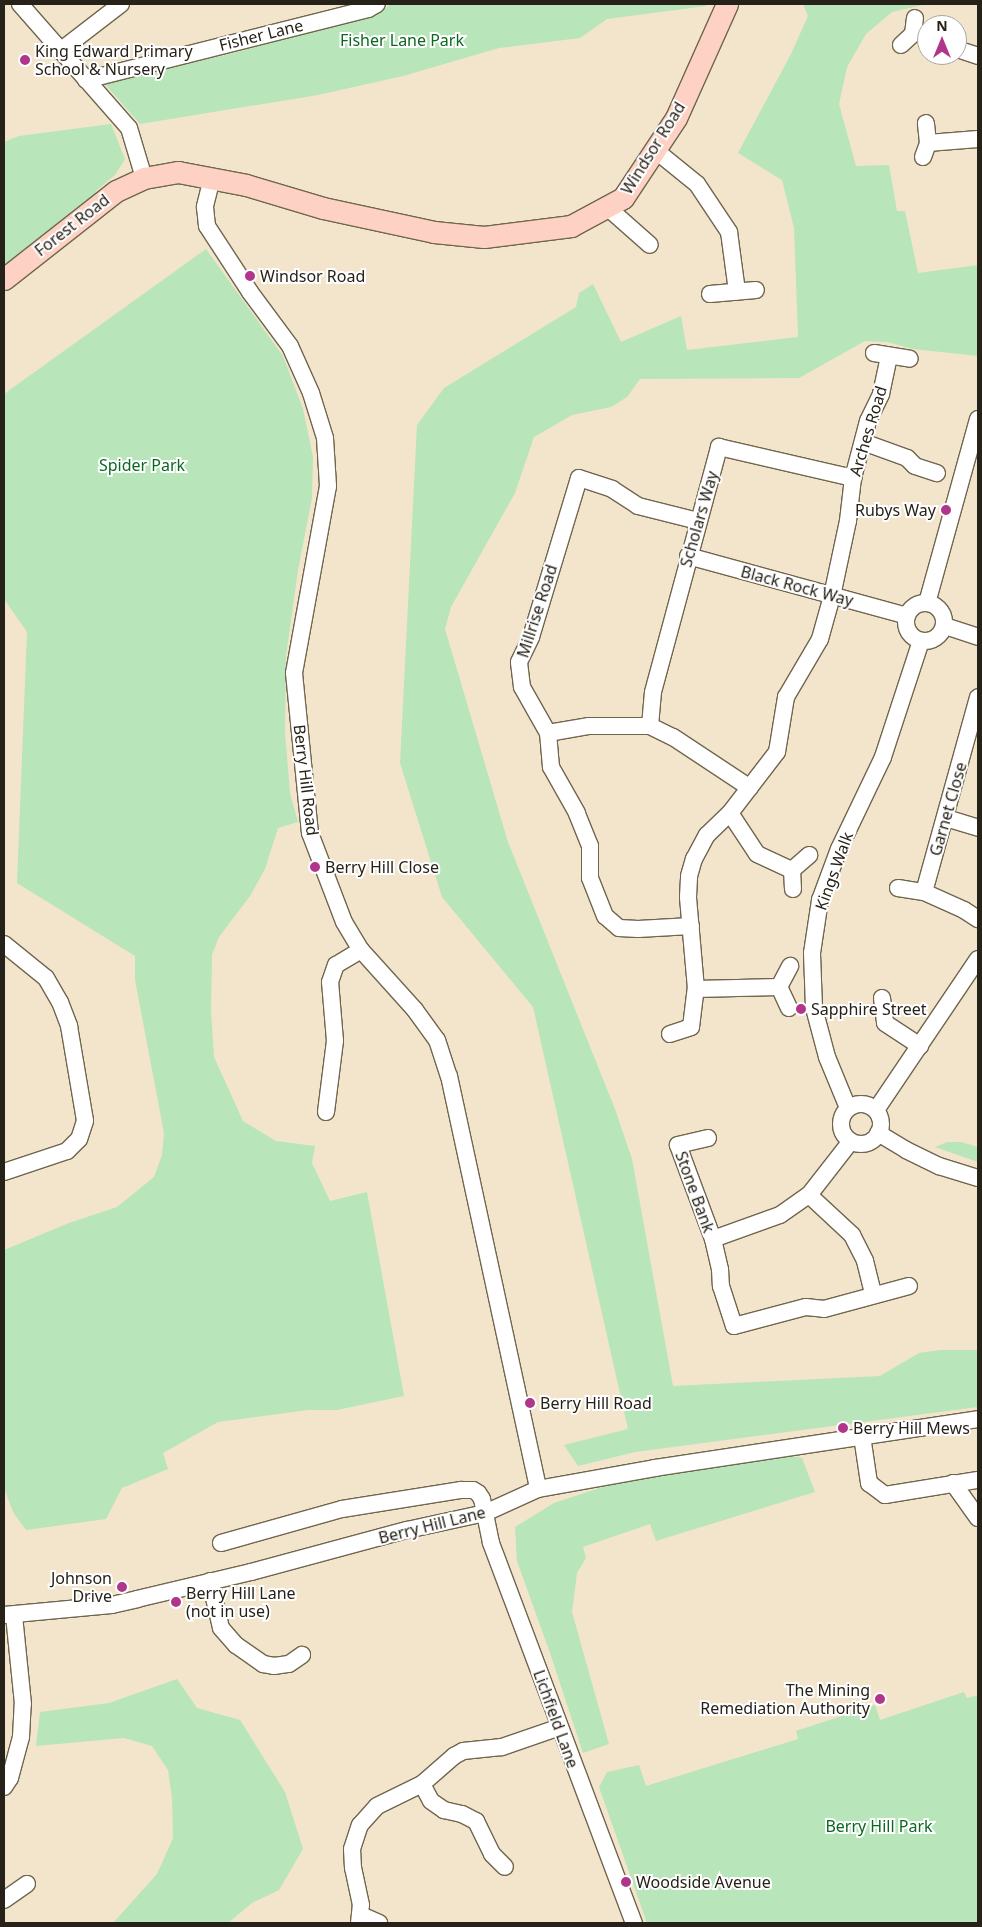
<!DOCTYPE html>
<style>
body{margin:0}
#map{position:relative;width:982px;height:1927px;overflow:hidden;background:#f2e5cb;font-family:"Noto Sans",sans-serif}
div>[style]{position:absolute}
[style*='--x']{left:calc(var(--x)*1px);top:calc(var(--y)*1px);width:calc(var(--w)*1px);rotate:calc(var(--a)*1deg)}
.green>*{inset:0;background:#b8e5ba}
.roads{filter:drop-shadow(1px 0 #70654e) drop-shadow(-1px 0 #70654e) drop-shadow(0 1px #70654e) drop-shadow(0 -1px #70654e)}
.minor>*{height:16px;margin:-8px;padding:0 8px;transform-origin:8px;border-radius:8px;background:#fff}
.minor>.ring{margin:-8px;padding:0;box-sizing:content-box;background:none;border:16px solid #fff;border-radius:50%}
.major>*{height:21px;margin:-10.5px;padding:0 10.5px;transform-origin:10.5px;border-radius:10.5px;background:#fdd2c4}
.dots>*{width:14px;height:14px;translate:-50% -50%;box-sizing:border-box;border:2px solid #fff;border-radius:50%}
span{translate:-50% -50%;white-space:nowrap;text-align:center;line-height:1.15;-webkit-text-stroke:4px #fff;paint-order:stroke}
.street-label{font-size:16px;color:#272219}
.park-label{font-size:16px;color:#0b6721}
.poi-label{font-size:16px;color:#272219}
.left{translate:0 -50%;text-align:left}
.right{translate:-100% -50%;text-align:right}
.frame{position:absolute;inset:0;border:5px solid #272219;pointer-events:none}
.north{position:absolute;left:917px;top:15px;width:50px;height:50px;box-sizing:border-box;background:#fff;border:1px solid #a9a7a3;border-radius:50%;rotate:0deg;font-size:14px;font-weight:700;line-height:20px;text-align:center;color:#272219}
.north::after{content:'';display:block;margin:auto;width:18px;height:22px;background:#af368a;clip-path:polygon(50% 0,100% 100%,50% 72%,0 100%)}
</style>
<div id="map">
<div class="green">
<i style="clip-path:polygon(391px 4px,707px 4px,706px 6px,607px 19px,580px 38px,499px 48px,403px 76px,318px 95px,140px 124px,104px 83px,234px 53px,380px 12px)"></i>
<i style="clip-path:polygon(803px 4px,927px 4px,892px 12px,866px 34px,847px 67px,839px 104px,856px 166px,889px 165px,897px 211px,905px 211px,918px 273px,978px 265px,978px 356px,913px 349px,887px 342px,865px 341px,799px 378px,640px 379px,627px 397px,611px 407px,572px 415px,534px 437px,515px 493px,451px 607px,445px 629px,508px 842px,615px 1109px,632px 1159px,673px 1386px,880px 1376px,919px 1353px,940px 1350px,978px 1350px,978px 1407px,635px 1452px,578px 1466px,564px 1445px,628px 1429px,533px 1007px,442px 897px,400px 763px,417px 425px,444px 388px,576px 307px,579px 293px,593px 284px,621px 342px,681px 316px,687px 350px,798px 337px,794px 228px,782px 180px,738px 153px,791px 54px,808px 16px)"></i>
<i style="clip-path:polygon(111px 124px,125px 159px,115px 175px,96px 191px,93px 199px,4px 266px,4px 142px,19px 136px)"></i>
<i style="clip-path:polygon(206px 249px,283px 356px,303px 409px,313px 457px,312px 498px,298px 570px,286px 656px,285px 732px,290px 793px,298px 822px,278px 828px,265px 869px,250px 896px,219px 937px,212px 955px,211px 1010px,214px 1057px,243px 1121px,276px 1141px,315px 1146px,312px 1163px,330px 1201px,367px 1192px,404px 1396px,337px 1410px,308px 1410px,218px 1422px,163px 1453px,168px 1469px,122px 1488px,106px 1519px,26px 1530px,13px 1512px,4px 1488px,4px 1250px,69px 1223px,117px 1207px,154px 1177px,162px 1155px,164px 1133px,135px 980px,135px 956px,17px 883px,27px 632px,4px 599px,4px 394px)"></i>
<i style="clip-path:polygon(947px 1142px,961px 1142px,978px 1147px,978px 1162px,935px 1147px)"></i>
<i style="clip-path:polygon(787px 1455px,802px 1458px,815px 1492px,656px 1541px,650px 1524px,583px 1547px,586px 1558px,577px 1573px,572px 1612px,609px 1744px,583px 1753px,550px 1653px,517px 1561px,515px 1527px,554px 1503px,624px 1480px)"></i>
<i style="clip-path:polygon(177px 1679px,197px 1708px,240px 1720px,285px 1792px,303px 1849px,279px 1890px,252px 1903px,228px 1923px,113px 1923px,157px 1874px,173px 1838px,172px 1798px,168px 1770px,152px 1746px,124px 1738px,36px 1746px,40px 1712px,109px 1703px)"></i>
<i style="clip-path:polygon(964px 1692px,967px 1698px,978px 1695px,978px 1923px,647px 1923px,599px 1787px,607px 1772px,639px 1765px,646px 1786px,798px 1739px,796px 1731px,875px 1705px,880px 1720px)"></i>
</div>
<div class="roads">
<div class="minor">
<i style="--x:20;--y:4;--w:165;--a:48.7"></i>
<i style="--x:129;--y:128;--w:52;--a:73.3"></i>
<i style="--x:901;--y:45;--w:16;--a:-43"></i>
<i style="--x:913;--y:34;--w:16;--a:-83"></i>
<i style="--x:957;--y:49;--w:22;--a:18"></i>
<i style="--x:60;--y:51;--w:77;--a:-37.6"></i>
<i style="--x:86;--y:80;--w:291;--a:-14.1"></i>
<i style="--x:368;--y:9;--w:10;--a:-29"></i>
<i style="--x:928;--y:143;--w:50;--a:-4.6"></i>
<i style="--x:655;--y:150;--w:54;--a:39"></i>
<i style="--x:697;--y:184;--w:58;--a:56.3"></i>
<i style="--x:729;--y:232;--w:60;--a:82.3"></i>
<i style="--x:923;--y:157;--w:15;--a:-70"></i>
<i style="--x:928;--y:143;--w:20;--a:-96"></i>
<i style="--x:212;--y:178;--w:30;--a:104"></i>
<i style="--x:205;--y:207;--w:19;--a:84"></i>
<i style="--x:207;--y:226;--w:79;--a:56.9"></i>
<i style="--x:250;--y:292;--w:67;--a:53.5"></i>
<i style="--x:290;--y:346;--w:51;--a:65.9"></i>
<i style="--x:311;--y:393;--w:47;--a:72.7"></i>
<i style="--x:325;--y:438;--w:48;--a:86.4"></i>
<i style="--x:328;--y:486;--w:190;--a:100.3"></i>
<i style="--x:294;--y:673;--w:161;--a:84.3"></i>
<i style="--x:310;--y:833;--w:95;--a:69.1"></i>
<i style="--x:344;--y:922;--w:33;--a:59"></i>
<i style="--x:361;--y:950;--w:81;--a:48"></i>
<i style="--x:415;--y:1010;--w:37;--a:54"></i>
<i style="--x:437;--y:1040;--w:38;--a:72"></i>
<i style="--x:449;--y:1076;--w:422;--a:77.8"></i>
<i style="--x:607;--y:207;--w:57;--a:41.5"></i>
<i style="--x:710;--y:294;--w:46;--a:-5"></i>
<i style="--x:874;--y:353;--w:36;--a:9"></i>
<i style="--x:863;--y:442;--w:47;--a:20"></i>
<i style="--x:907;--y:458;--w:11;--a:45"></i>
<i style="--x:915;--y:466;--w:23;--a:18"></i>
<i style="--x:688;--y:556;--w:227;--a:15.3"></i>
<i class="ring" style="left:906px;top:603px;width:22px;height:22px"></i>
<i style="--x:927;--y:603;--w:191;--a:-74.5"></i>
<i style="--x:945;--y:626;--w:35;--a:18"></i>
<i style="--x:650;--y:726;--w:34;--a:-85"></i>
<i style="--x:653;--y:692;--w:254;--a:-74.9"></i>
<i style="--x:719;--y:447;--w:138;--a:13"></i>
<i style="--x:548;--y:733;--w:42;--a:-9.7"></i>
<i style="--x:589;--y:726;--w:61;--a:0"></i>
<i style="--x:650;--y:726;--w:25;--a:26"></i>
<i style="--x:673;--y:737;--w:92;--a:33.5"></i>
<i style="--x:730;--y:813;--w:49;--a:56.6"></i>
<i style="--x:757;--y:854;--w:38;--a:25"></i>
<i style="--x:946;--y:818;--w:34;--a:17"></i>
<i style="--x:898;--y:888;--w:26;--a:9"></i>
<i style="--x:924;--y:892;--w:44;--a:24.2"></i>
<i style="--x:964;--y:910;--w:17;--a:33"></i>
<i style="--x:793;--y:889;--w:19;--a:-93"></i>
<i style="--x:792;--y:870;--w:23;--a:-41"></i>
<i style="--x:924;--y:892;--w:202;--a:-74.5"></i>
<i style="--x:691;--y:926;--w:53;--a:176.8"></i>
<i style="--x:638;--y:929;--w:19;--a:-177"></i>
<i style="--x:619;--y:928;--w:18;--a:-139"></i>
<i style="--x:605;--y:916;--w:41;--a:-111.5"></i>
<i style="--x:590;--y:878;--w:32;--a:-90"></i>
<i style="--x:590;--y:846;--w:35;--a:-112"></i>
<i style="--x:577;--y:813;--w:53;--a:-119.5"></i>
<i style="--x:551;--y:767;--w:34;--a:-95"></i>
<i style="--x:548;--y:733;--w:53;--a:-119.5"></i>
<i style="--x:522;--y:687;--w:25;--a:-97"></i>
<i style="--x:519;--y:662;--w:28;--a:-64"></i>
<i style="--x:531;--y:637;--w:166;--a:-73.2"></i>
<i style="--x:579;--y:478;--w:35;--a:18"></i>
<i style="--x:612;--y:489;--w:31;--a:33"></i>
<i style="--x:638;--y:506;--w:62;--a:14"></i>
<i style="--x:4;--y:944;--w:54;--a:39"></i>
<i style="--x:46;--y:978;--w:28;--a:60"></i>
<i style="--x:60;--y:1002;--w:26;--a:69"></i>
<i style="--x:69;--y:1026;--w:96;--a:80.4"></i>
<i style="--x:85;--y:1121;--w:19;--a:108"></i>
<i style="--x:79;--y:1139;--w:17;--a:135"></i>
<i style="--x:67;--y:1151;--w:66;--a:161.6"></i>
<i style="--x:696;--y:989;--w:83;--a:-1.4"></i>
<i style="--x:882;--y:998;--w:25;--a:83"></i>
<i style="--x:885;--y:1023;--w:42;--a:33.3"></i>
<i style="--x:789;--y:1008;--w:23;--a:-115"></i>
<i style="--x:779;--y:987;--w:24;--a:-62"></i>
<i style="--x:670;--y:1034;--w:22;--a:-18"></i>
<i style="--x:691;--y:1027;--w:38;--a:-83"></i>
<i style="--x:696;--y:989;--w:92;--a:-95"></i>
<i style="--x:688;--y:897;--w:21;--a:-87"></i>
<i style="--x:689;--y:876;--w:18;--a:-74"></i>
<i style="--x:694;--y:859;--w:27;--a:-62"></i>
<i style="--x:707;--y:835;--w:32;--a:-44"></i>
<i style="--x:730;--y:813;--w:77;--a:-52.4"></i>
<i style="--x:777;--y:752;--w:56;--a:-80.7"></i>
<i style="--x:786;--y:697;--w:67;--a:-59.6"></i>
<i style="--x:820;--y:639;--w:45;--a:-74.4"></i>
<i style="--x:832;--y:596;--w:77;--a:-78"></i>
<i style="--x:848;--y:521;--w:43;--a:-83.4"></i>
<i style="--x:853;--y:478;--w:59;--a:-75.3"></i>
<i style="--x:868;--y:421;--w:30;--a:-64"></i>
<i style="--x:881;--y:394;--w:39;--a:-78"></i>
<i class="ring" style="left:841px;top:1104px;width:24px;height:24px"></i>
<i style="--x:848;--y:1108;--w:55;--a:-112.4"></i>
<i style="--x:827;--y:1057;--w:51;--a:-104.9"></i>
<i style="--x:814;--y:1008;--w:55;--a:-92.1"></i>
<i style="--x:812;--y:953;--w:54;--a:-81.4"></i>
<i style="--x:820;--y:900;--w:54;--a:-69.6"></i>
<i style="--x:839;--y:849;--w:102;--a:-64.4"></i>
<i style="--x:883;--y:757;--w:122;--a:-71.9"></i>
<i style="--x:876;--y:1110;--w:182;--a:-56"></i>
<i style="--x:326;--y:1112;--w:72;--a:-82.8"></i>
<i style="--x:335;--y:1041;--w:59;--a:-94.8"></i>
<i style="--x:330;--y:982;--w:18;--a:-71"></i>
<i style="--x:336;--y:965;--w:29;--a:-31"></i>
<i style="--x:878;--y:1133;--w:33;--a:31"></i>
<i style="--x:906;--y:1150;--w:37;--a:26"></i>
<i style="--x:939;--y:1166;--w:41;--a:17.1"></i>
<i style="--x:708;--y:1138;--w:31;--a:167"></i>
<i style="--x:678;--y:1145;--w:100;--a:69.6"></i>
<i style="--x:713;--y:1239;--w:71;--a:-19.7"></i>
<i style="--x:780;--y:1215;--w:35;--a:-35"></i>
<i style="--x:809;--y:1195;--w:68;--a:-52.1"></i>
<i style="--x:809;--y:1195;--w:59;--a:42.9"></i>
<i style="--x:852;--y:1235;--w:29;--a:63"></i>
<i style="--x:865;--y:1261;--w:34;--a:76"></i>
<i style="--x:713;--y:1239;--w:31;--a:77"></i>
<i style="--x:720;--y:1269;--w:17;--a:87"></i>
<i style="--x:721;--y:1286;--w:42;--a:72"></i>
<i style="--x:734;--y:1326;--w:74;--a:-14.8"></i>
<i style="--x:806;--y:1307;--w:18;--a:6"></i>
<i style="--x:824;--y:1309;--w:88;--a:-15.1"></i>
<i style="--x:862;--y:1436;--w:48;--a:81.5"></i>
<i style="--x:869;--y:1483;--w:20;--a:37"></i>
<i style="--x:885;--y:1495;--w:94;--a:-9.2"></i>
<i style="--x:953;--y:1483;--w:43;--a:54.5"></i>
<i style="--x:221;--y:1543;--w:126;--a:-15.7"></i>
<i style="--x:342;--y:1509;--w:121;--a:-9.1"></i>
<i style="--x:461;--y:1490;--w:12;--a:0"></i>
<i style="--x:473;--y:1490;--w:6;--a:31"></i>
<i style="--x:478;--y:1493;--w:7;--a:56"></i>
<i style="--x:482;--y:1499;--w:45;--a:78.4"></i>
<i style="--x:491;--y:1543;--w:406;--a:69.4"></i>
<i style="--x:210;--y:1581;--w:48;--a:76.8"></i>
<i style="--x:221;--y:1628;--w:23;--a:49"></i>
<i style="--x:236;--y:1645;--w:33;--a:35"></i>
<i style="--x:263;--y:1664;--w:11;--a:10"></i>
<i style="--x:274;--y:1666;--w:15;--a:-8"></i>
<i style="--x:289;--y:1664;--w:16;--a:-35"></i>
<i style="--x:4;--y:1615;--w:108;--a:-5.3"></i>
<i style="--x:112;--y:1605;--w:26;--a:-13"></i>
<i style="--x:137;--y:1599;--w:117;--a:-13.3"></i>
<i style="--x:251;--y:1572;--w:162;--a:-15.1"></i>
<i style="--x:407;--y:1530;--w:80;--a:-12.3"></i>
<i style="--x:485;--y:1513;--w:58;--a:-24.4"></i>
<i style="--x:538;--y:1489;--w:119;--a:-10.2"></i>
<i style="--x:655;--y:1468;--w:327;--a:-8.6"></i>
<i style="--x:422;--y:1784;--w:19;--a:62"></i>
<i style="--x:431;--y:1801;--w:16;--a:35"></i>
<i style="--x:444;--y:1810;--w:18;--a:13"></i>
<i style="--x:462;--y:1814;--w:16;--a:27"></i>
<i style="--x:476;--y:1821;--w:37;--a:64"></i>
<i style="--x:492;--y:1854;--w:18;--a:45"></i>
<i style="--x:4;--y:1787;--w:11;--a:-56"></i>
<i style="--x:10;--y:1778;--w:42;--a:-75"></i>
<i style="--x:21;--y:1737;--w:33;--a:-87"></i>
<i style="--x:23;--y:1704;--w:89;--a:-95.8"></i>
<i style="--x:4;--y:1900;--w:28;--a:-35"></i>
<i style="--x:361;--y:1915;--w:20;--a:24"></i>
<i style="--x:359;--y:1923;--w:18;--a:-84"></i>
<i style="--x:361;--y:1905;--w:38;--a:-102"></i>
<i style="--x:353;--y:1868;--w:19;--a:-93"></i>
<i style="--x:352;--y:1849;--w:25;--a:-72"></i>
<i style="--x:360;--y:1825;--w:25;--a:-48"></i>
<i style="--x:377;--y:1806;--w:50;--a:-26.1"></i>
<i style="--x:422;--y:1784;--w:43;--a:-41.2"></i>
<i style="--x:454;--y:1756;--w:10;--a:-29"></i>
<i style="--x:463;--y:1751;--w:39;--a:-6"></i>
<i style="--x:502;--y:1747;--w:61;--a:-19"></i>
</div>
<div class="major">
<i style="--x:4;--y:279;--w:142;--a:-38.2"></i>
<i style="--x:116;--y:191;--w:31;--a:-25"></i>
<i style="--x:144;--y:178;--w:35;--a:-10"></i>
<i style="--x:178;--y:172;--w:69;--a:10.8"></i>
<i style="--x:246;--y:185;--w:80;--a:16.6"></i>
<i style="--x:323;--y:208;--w:114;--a:12.2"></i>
<i style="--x:434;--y:232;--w:50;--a:5.7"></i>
<i style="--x:484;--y:237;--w:88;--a:-7.2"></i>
<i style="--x:571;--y:226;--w:59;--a:-28.3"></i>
<i style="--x:623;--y:198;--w:96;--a:-56.5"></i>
<i style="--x:676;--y:118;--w:125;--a:-65.9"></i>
</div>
</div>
<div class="dots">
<i style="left:25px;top:60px;background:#af368a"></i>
<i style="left:250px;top:276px;background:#af368a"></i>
<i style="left:946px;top:510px;background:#af368a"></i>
<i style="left:315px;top:867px;background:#af368a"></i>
<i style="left:801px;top:1009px;background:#af368a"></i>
<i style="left:530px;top:1403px;background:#af368a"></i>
<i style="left:843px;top:1428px;background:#af368a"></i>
<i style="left:122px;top:1587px;background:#af368a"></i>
<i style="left:176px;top:1602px;background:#af368a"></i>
<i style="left:880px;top:1699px;background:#af368a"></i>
<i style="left:626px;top:1882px;background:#af368a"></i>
</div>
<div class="street-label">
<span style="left:261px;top:35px;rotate:-14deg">Fisher Lane</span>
<span style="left:653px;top:148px;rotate:-58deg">Windsor Road</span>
<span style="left:72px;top:225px;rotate:-38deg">Forest Road</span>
<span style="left:868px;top:431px;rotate:-73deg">Arches Road</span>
<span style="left:699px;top:519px;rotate:-74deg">Scholars Way</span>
<span style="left:797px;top:586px;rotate:15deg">Black Rock Way</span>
<span style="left:537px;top:611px;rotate:-72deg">Millrise Road</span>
<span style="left:306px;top:780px;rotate:83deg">Berry Hill Road</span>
<span style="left:948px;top:809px;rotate:-74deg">Garnet Close</span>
<span style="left:834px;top:871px;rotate:-70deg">Kings Walk</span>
<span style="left:695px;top:1192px;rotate:70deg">Stone Bank</span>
<span style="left:432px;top:1525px;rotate:-14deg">Berry Hill Lane</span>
<span style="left:556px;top:1719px;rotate:70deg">Lichfield Lane</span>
</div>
<div class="park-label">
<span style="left:402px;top:40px">Fisher Lane Park</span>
<span style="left:142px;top:465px">Spider Park</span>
<span style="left:879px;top:1826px">Berry Hill Park</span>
</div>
<div class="poi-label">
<span class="left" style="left:35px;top:60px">King Edward Primary<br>School &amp; Nursery</span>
<span class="left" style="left:260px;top:276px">Windsor Road</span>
<span class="right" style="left:936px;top:510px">Rubys Way</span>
<span class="left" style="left:325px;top:867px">Berry Hill Close</span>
<span class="left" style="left:811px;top:1009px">Sapphire Street</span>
<span class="left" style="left:540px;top:1403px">Berry Hill Road</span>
<span class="left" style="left:853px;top:1428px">Berry Hill Mews</span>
<span class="right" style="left:112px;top:1587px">Johnson<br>Drive</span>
<span class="left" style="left:186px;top:1602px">Berry Hill Lane<br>(not in use)</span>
<span class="right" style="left:870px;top:1699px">The Mining<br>Remediation Authority</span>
<span class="left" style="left:636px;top:1882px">Woodside Avenue</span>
</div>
<div class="frame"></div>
<div class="north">N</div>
</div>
